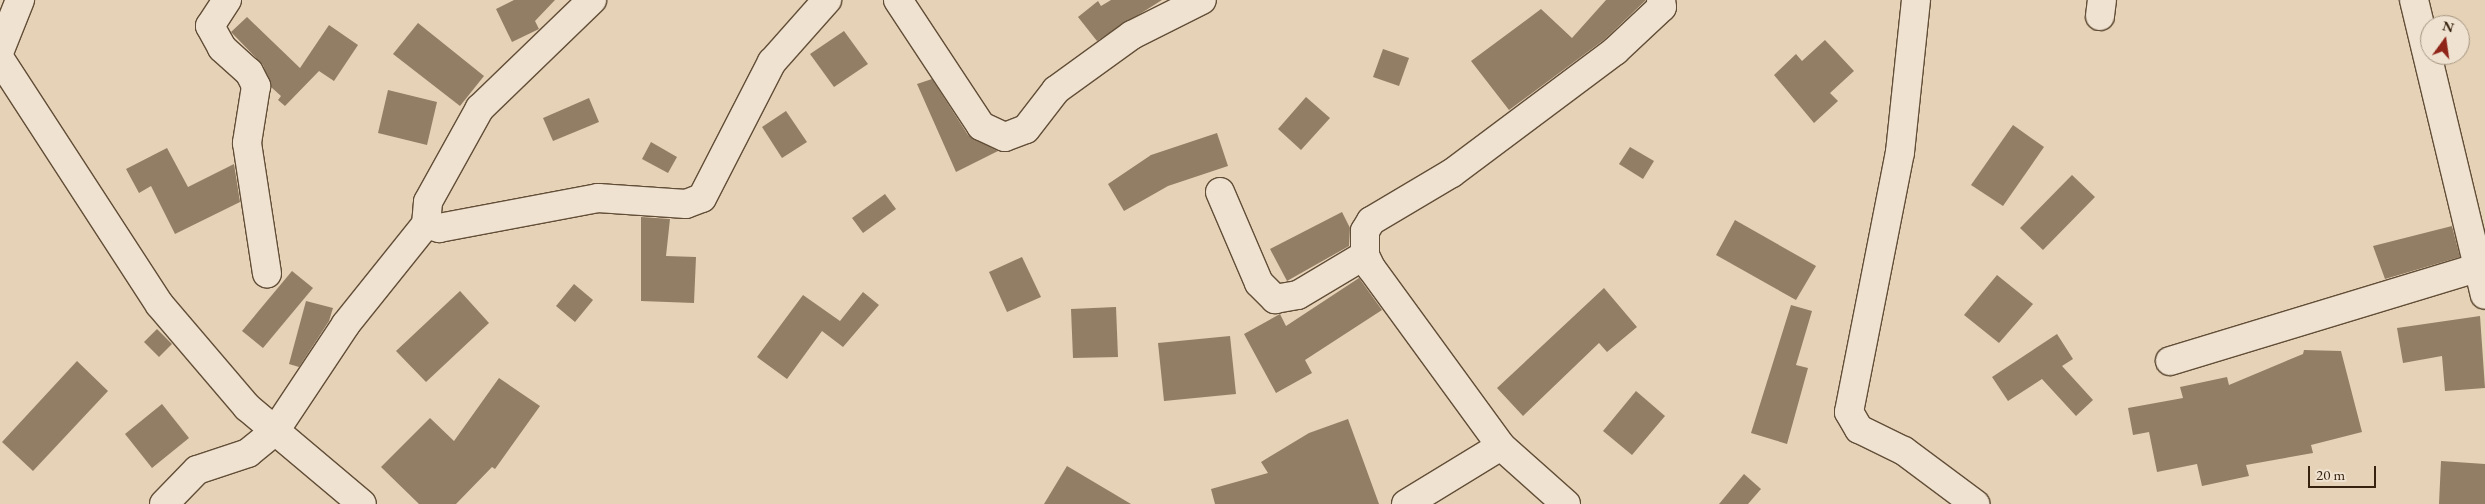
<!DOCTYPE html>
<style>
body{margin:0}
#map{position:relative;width:2485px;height:504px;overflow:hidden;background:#e6d2b6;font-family:"EB Garamond",serif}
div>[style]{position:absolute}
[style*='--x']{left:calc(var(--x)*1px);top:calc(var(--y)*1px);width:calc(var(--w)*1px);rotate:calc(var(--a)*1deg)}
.building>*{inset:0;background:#927e65}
.roads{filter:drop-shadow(1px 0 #624e38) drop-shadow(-1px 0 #624e38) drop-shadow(0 1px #624e38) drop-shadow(0 -1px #624e38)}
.minor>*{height:28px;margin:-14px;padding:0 14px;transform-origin:14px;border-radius:14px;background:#efe2d0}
span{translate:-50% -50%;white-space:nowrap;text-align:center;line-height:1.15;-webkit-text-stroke:4px #efe2d0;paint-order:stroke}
.north{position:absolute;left:2420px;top:15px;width:50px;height:50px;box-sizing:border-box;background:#efe2d0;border:1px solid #a59582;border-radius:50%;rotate:14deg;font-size:14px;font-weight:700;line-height:20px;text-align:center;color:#36220e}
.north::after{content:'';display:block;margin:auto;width:18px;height:22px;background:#8f2418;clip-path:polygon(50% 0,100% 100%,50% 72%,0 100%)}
.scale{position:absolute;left:2308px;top:466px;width:68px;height:22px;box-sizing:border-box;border:2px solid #36220e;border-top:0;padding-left:6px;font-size:15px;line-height:18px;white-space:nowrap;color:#36220e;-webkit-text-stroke:4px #efe2d0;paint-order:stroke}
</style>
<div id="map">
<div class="building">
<i style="clip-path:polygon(514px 0,555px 0,535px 21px,539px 29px,512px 42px,496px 9px)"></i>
<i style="clip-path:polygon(1111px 0,1162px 0,1097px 41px,1078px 17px,1098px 1px,1101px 6px)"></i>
<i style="clip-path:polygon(1606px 0,1646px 0,1605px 39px,1509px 110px,1471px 61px,1541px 9px,1572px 38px)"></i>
<i style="clip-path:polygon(247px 17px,300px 68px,329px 25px,358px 45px,334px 81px,319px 71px,285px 106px,278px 100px,281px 96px,271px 87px,263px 65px,231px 32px)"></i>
<i style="clip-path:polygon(418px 23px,484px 76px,460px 106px,393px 54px)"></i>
<i style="clip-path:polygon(844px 31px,868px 64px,834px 87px,810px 54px)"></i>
<i style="clip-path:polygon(1825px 40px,1854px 71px,1830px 93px,1838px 101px,1814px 123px,1774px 75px,1796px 54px,1802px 61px)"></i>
<i style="clip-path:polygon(1383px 49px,1409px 58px,1399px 86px,1373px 77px)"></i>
<i style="clip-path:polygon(932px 79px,968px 135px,998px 151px,956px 172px,917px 84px)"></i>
<i style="clip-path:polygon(388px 90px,437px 102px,427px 145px,378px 133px)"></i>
<i style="clip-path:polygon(1306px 97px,1330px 118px,1301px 150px,1278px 129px)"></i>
<i style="clip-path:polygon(589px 98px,599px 122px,553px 141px,543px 118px)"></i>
<i style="clip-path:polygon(786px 111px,807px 142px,782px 158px,762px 127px)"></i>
<i style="clip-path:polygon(2013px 125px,2044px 147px,2003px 206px,1971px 185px)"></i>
<i style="clip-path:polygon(1217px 133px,1228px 166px,1168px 186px,1124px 211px,1108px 184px,1151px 155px)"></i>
<i style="clip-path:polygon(651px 142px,677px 157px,668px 173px,642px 159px)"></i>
<i style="clip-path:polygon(1630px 147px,1654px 161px,1643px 179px,1619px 164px)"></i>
<i style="clip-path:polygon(167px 148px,188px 187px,234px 164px,240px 202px,175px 234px,151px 186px,139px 193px,126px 169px)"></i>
<i style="clip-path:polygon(2072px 175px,2095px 197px,2043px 250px,2020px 228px)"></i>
<i style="clip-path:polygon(885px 194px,896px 209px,863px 233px,852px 218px)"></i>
<i style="clip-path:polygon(1342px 212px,1350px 228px,1349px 246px,1287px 281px,1270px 249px)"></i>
<i style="clip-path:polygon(641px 217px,670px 219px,666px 256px,696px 257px,694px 303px,641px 301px)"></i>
<i style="clip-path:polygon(1735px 220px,1816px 266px,1796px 300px,1716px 255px)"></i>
<i style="clip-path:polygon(2452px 226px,2460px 257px,2385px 279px,2373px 246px)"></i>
<i style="clip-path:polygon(1022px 257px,1041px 297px,1007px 312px,989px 272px)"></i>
<i style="clip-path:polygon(292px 271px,313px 288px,263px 348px,242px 331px)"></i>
<i style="clip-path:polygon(1997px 275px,2033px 304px,1999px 343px,1964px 315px)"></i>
<i style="clip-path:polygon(1359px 278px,1382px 310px,1305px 360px,1312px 373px,1276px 393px,1244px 334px,1280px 314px,1286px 326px)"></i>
<i style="clip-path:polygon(574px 284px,593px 300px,575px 322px,556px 306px)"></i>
<i style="clip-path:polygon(1604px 288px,1637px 327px,1607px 352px,1599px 343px,1523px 416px,1497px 388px)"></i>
<i style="clip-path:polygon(460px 291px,489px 323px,426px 382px,396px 351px)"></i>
<i style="clip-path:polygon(863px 292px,879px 305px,843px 347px,822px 331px,787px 379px,757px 357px,803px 295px,840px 321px)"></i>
<i style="clip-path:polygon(306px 301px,333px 308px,329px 321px,299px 367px,289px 364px)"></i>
<i style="clip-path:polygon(1791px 305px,1812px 311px,1796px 365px,1808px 368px,1787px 444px,1751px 433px)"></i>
<i style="clip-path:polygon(1116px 307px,1118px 357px,1073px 358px,1071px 309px)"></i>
<i style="clip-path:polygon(2480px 316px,2485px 388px,2445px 391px,2442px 356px,2403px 363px,2397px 328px)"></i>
<i style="clip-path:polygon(157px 329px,172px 344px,159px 357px,144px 342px)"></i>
<i style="clip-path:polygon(2057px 334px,2073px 359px,2062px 366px,2093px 400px,2076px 416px,2042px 379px,2008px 401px,1992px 377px)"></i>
<i style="clip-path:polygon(1230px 336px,1236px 394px,1164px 401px,1158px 343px)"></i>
<i style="clip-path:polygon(2304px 350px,2341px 351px,2362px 432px,2311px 445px,2313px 453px,2246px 465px,2249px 476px,2202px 486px,2197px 464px,2157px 472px,2149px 432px,2133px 435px,2128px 408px,2183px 398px,2180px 387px,2227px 377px,2229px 385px,2303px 354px)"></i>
<i style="clip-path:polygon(77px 361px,108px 391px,33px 471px,2px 442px)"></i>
<i style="clip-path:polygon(499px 378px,540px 406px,495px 469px,492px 467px,456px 504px,419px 504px,381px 467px,430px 418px,454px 441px)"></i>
<i style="clip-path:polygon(1636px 391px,1665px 416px,1632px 455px,1603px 431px)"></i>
<i style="clip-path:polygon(162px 404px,189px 438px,152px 468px,125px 434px)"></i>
<i style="clip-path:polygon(1348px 419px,1379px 504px,1215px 504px,1211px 489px,1268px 473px,1261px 462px,1309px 433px)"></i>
<i style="clip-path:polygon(2441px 461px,2485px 464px,2485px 504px,2439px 504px)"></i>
<i style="clip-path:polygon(1067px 466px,1131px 504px,1044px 504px)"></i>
<i style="clip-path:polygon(1744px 474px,1761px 489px,1748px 504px,1719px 504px)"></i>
</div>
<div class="roads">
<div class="minor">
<i style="--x:227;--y:0;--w:31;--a:123"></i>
<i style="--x:210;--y:26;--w:25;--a:61"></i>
<i style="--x:222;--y:48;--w:36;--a:42"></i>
<i style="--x:249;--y:72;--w:16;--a:63"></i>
<i style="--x:256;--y:86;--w:58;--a:99"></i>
<i style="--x:247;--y:143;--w:132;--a:81.3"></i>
<i style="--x:592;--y:0;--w:156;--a:136"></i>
<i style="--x:480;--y:108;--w:107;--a:119"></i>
<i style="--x:428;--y:202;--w:22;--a:95"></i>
<i style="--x:426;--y:224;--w:14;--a:17"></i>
<i style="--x:439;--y:228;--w:162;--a:-10.7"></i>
<i style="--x:598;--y:198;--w:88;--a:3.9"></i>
<i style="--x:686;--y:204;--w:17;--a:-21"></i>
<i style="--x:702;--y:198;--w:153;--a:-62.8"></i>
<i style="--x:772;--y:62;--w:83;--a:-48.4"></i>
<i style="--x:898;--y:0;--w:151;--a:56.6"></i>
<i style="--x:981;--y:126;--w:26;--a:25"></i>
<i style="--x:1005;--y:137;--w:22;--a:-21"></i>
<i style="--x:1026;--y:129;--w:49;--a:-52.4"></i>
<i style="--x:1056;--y:90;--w:94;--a:-35.9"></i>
<i style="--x:1132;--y:35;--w:78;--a:-26.6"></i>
<i style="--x:1916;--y:0;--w:153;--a:96"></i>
<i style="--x:1900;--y:152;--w:265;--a:101.1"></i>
<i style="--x:1849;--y:412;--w:20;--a:60"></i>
<i style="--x:1859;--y:429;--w:50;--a:26.1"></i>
<i style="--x:1904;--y:451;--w:89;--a:36.7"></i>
<i style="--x:2414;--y:0;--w:303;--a:76.5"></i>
<i style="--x:2100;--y:16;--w:16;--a:-83"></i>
<i style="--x:0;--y:50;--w:54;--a:-68.2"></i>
<i style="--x:0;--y:59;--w:293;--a:57"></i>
<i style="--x:160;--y:305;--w:134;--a:49.5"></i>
<i style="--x:247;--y:407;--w:150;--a:40.1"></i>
<i style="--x:1220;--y:192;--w:99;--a:66.8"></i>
<i style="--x:1259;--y:283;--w:23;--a:45"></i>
<i style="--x:1275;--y:299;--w:23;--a:-10"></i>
<i style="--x:1298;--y:295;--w:78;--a:-30.8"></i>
<i style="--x:2170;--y:361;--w:323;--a:-16.9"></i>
<i style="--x:164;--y:504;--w:47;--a:-45.9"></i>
<i style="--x:197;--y:470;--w:54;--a:-18.4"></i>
<i style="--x:248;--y:453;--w:35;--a:-39"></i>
<i style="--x:275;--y:431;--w:128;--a:-56.4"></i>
<i style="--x:346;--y:324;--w:128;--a:-51.3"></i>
<i style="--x:1406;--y:504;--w:111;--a:-31.4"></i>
<i style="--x:1566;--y:504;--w:87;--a:-138.3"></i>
<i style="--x:1501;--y:446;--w:220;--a:-126.1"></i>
<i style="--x:1371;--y:268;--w:14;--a:-115"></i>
<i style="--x:1365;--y:255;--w:24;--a:-90"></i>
<i style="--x:1365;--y:231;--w:12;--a:-59"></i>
<i style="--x:1371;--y:221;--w:94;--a:-30.7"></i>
<i style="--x:1452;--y:173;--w:204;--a:-36.8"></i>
<i style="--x:1615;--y:51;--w:64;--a:-43.1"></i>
<i style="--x:1662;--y:7;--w:7;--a:-98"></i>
</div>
</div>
<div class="north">N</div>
<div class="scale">20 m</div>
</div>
